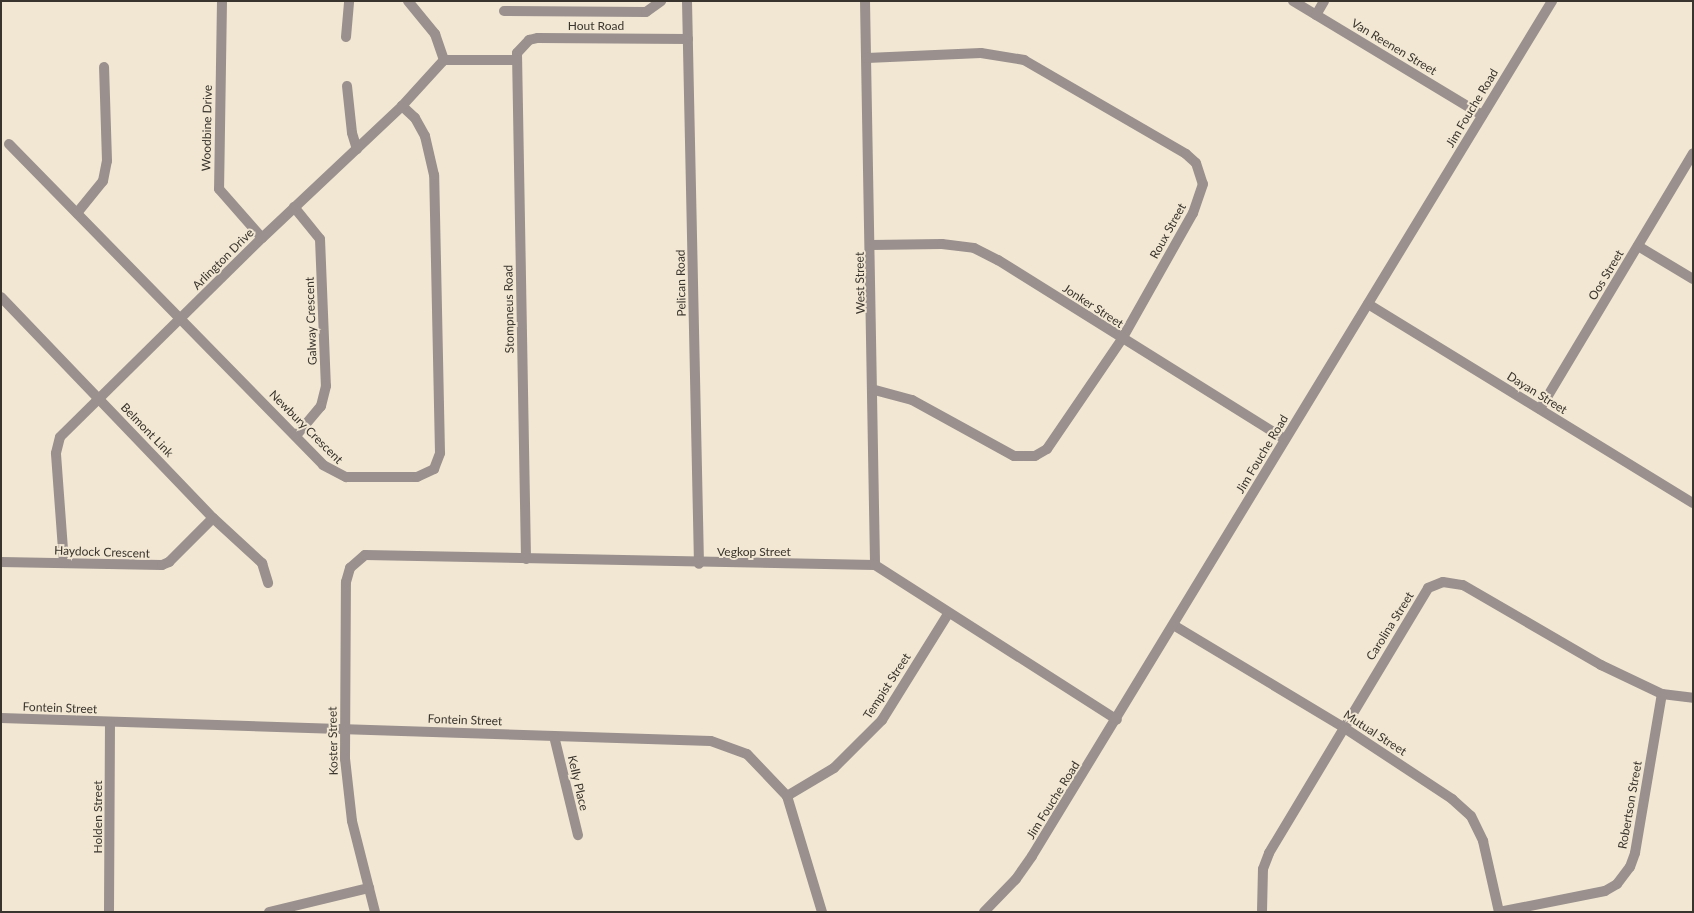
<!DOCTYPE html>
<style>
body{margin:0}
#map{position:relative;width:1694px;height:913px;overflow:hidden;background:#f2e7d3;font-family:Lato,sans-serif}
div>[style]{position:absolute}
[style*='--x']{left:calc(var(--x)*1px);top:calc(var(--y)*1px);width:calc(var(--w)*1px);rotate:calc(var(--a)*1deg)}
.street>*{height:10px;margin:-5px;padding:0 5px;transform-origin:5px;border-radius:5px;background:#9a908d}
span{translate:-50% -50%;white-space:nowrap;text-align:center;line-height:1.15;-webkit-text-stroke:4px #f2e7d3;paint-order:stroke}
.street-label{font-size:12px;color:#39342d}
.frame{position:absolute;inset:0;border:2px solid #39342d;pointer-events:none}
</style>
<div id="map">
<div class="street">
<i style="--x:222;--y:1;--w:188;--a:90.9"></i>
<i style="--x:219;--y:189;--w:65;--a:48.7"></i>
<i style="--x:408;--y:1;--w:43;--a:50.7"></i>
<i style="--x:435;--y:34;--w:28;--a:71"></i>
<i style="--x:687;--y:1;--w:563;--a:88.78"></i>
<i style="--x:865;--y:1;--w:564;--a:88.98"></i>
<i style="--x:1293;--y:1;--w:221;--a:31.1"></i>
<i style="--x:504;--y:11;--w:142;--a:0.4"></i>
<i style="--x:646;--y:12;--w:19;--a:-36"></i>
<i style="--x:1316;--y:15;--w:16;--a:-60"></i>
<i style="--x:346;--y:37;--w:36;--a:-85"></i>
<i style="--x:867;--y:58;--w:114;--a:-2.5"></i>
<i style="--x:981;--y:53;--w:44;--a:9.2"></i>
<i style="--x:1024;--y:60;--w:187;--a:30.1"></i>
<i style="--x:1186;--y:154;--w:13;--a:42"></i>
<i style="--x:1196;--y:163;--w:22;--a:72"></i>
<i style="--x:1203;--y:184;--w:31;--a:109"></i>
<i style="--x:1193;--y:213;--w:145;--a:119.4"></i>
<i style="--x:1122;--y:339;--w:133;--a:124.3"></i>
<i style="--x:1047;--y:449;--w:14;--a:150"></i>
<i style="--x:1035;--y:456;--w:21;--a:180"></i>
<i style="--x:1014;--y:456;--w:116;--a:-151.2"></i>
<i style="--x:912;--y:400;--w:39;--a:-165"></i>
<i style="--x:347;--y:86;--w:47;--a:83.9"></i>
<i style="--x:352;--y:133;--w:17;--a:73"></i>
<i style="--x:9;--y:144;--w:449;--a:45.6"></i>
<i style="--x:323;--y:465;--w:26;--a:28"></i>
<i style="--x:346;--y:477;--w:71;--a:0"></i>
<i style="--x:417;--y:477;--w:19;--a:-25"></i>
<i style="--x:434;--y:469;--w:17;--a:-69"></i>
<i style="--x:440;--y:453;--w:278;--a:-91.2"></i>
<i style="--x:434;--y:175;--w:40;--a:-103"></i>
<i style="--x:425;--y:136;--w:21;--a:-119"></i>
<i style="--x:415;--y:118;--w:18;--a:-137"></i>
<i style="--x:294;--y:207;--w:41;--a:50.9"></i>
<i style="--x:320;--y:239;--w:147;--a:87.7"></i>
<i style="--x:326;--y:386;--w:21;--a:104"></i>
<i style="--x:321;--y:406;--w:38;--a:130"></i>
<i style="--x:77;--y:213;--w:41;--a:-50.9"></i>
<i style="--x:103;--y:181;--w:20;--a:-79"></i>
<i style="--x:107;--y:161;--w:94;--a:-91.8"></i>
<i style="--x:871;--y:245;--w:71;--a:-0.8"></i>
<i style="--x:942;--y:244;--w:32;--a:7"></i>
<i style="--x:974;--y:248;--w:27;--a:27"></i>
<i style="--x:998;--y:260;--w:338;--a:32"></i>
<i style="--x:1638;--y:246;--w:64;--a:31"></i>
<i style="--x:1;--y:297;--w:306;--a:46.2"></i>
<i style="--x:213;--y:518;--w:67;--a:42.6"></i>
<i style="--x:262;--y:563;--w:21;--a:73"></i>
<i style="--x:1368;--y:304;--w:381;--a:31.5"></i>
<i style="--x:1540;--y:409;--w:298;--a:-59.1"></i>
<i style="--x:526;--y:559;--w:506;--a:-91.02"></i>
<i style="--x:517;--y:53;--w:18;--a:-47"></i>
<i style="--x:529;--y:40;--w:9;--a:-13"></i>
<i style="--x:538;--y:38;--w:150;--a:0.4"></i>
<i style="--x:1;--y:562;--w:161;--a:1.1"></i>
<i style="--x:162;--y:565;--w:8;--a:-23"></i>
<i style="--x:169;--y:562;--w:62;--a:-45"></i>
<i style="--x:64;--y:563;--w:110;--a:-94.2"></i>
<i style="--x:56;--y:453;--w:16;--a:-76"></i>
<i style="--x:60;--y:437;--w:284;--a:-44.6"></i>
<i style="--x:262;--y:238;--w:192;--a:-43.3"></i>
<i style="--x:402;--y:106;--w:62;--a:-47.6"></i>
<i style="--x:444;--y:60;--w:72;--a:0"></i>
<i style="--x:1175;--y:626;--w:196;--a:31"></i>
<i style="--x:1343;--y:727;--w:131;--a:33.4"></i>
<i style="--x:1452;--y:799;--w:25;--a:42"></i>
<i style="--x:1471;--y:816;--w:28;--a:64"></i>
<i style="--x:1483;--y:841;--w:73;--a:77.3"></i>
<i style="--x:1;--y:718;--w:710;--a:1.86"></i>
<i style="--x:711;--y:741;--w:38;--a:20"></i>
<i style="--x:747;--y:754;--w:58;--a:46.4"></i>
<i style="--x:787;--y:796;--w:121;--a:73.2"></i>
<i style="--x:554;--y:736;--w:102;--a:76.4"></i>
<i style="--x:787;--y:796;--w:55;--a:-30.8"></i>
<i style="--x:834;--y:768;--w:68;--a:-45"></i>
<i style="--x:882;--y:720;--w:125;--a:-58.1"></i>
<i style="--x:109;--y:912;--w:190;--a:-89.7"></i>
<i style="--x:269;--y:912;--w:103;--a:-13.5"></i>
<i style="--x:375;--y:912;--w:94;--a:-104.2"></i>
<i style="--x:352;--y:821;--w:62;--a:-96.4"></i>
<i style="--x:345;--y:759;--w:177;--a:-89.7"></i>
<i style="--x:346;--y:582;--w:15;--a:-74"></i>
<i style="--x:350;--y:568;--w:20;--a:-41"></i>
<i style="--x:365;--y:555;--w:510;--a:1.12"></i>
<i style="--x:875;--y:565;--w:287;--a:32.6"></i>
<i style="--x:984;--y:912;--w:46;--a:-45.9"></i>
<i style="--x:1016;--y:879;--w:28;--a:-55"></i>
<i style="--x:1032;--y:856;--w:1001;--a:-58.69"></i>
<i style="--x:1262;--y:912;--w:43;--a:-88.7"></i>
<i style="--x:1263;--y:869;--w:17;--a:-69"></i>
<i style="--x:1269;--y:853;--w:309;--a:-59"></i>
<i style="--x:1428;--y:588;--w:16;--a:-22"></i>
<i style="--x:1443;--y:582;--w:20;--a:9"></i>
<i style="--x:1463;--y:585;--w:160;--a:30.1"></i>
<i style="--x:1601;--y:665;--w:68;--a:25.4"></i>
<i style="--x:1662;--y:694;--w:31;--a:7"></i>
<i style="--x:1499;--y:912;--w:108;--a:-11.2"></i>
<i style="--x:1605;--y:891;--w:14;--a:-30"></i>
<i style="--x:1617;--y:884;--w:21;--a:-53"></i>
<i style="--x:1630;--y:867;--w:15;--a:-70"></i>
<i style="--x:1635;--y:853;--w:161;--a:-80.4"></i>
</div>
<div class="street-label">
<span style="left:596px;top:26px">Hout Road</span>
<span style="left:1394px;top:47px;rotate:31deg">Van Reenen Street</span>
<span style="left:1472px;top:108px;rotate:-59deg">Jim Fouche Road</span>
<span style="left:207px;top:128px;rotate:-89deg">Woodbine Drive</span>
<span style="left:1168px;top:231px;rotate:-61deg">Roux Street</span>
<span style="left:223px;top:259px;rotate:-45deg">Arlington Drive</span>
<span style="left:1606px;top:275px;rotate:-59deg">Oos Street</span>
<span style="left:681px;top:283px;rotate:-91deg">Pelican Road</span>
<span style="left:860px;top:283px;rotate:-91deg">West Street</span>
<span style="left:1093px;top:306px;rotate:33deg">Jonker Street</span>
<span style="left:509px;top:309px;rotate:-91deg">Stompneus Road</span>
<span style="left:311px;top:321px;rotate:-92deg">Galway Crescent</span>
<span style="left:1537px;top:393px;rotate:32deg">Dayan Street</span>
<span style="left:306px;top:427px;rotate:45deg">Newbury Crescent</span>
<span style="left:147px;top:430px;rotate:46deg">Belmont Link</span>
<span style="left:1262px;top:454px;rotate:-59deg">Jim Fouche Road</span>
<span style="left:102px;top:552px;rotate:2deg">Haydock Crescent</span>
<span style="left:754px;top:552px">Vegkop Street</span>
<span style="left:1390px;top:626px;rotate:-58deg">Carolina Street</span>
<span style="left:887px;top:686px;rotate:-57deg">Tempist Street</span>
<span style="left:60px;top:708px;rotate:2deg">Fontein Street</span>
<span style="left:465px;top:720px;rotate:2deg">Fontein Street</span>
<span style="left:1375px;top:733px;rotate:33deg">Mutual Street</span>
<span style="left:333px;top:741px;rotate:-91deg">Koster Street</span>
<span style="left:578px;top:783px;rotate:77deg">Kelly Place</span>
<span style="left:1053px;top:800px;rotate:-58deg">Jim Fouche Road</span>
<span style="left:1630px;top:805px;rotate:-80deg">Robertson Street</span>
<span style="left:98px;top:817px;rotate:-90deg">Holden Street</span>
</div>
<div class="frame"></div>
</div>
